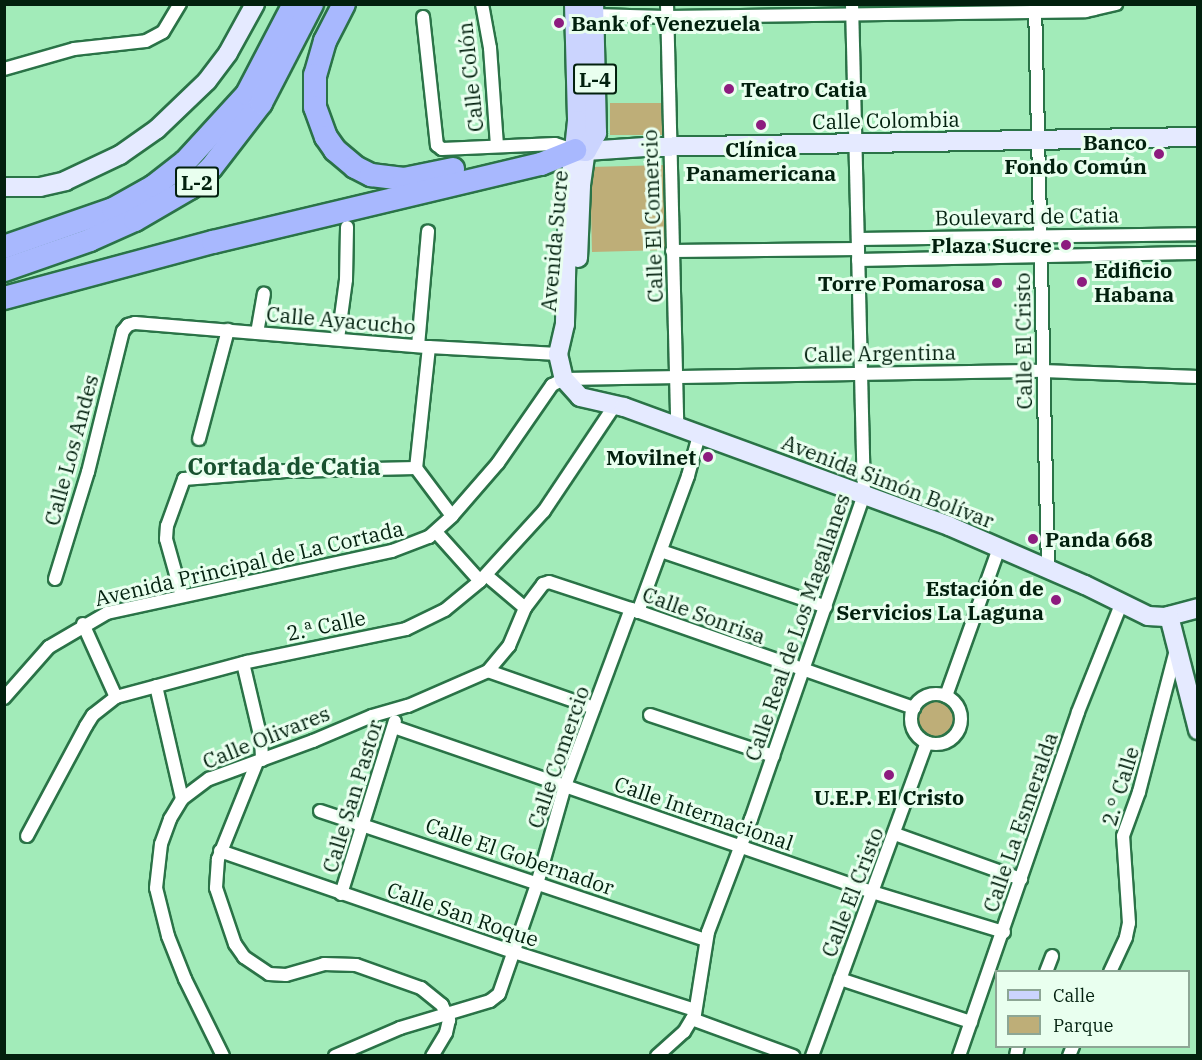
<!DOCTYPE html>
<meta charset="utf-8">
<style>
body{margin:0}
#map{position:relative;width:1202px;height:1060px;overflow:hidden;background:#a2ebb9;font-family:"IBM Plex Serif",serif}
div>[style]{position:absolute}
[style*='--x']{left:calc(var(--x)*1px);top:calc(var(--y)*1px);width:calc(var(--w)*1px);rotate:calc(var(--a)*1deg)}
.green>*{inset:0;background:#beae78}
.round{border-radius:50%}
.roads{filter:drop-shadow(2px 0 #2a7347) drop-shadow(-2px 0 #2a7347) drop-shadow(0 2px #2a7347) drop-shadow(0 -2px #2a7347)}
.street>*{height:12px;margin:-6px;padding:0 6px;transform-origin:6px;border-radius:6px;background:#fff}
.street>.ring{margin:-6px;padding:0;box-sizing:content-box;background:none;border:12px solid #fff;border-radius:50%}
.secondary>*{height:18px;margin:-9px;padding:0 9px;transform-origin:9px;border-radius:9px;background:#e5eaff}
.primary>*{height:20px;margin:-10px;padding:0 10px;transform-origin:10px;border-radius:10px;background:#cbd4fe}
.highway>*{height:22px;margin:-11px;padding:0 11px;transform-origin:11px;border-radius:11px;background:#a8b8fe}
.dots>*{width:16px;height:16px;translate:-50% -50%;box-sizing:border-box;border:3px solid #e9ffef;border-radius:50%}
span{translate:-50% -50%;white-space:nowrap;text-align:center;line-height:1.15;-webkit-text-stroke:6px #e9ffef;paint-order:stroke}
.shield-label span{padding:2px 4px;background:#e9ffef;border:2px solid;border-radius:4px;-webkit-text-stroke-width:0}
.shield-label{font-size:20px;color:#02200e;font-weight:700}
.poi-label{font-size:21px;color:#02200e;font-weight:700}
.left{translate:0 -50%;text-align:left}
.right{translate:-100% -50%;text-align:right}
.street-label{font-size:21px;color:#02200e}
.quarter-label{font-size:24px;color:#18512f;font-weight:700}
.frame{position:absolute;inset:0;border:6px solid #02200e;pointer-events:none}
.legend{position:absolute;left:995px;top:970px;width:195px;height:78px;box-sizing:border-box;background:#e9ffef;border:2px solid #8da695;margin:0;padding:8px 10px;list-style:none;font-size:18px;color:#02200e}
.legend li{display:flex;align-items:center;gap:12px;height:30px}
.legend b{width:30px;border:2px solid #8da695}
</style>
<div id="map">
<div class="green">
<i style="clip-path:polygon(610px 103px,663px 103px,663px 135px,610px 135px)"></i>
<i style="clip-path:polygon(665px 165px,667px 250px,592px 252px,590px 167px)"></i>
<i class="round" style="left:915px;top:698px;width:42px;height:42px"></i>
</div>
<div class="roads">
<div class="street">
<i style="--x:482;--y:4;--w:45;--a:79.7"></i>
<i style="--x:490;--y:48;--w:98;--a:85.9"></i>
<i style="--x:667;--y:4;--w:422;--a:88.6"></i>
<i style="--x:1035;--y:4;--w:565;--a:88.68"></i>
<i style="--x:593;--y:15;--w:74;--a:1.5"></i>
<i style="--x:667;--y:17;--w:419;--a:-0.8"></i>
<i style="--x:1086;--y:11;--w:31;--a:-13"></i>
<i style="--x:423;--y:17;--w:129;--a:83.8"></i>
<i style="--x:437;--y:145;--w:6;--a:39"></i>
<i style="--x:442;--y:149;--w:113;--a:-2.5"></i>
<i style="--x:555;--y:144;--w:20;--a:18"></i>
<i style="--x:4;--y:69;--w:73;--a:-15.9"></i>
<i style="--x:74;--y:49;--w:72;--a:-6.3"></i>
<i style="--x:146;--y:41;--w:19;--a:-28"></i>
<i style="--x:163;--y:32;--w:33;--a:-59"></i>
<i style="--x:858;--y:239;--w:340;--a:-0.8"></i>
<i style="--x:672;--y:251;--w:186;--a:-0.6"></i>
<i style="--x:858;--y:260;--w:340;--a:-1.2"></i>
<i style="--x:257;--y:333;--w:40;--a:-80"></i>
<i style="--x:338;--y:339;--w:60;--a:-82.3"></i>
<i style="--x:346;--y:280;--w:53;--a:-88.9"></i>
<i style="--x:418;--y:346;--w:115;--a:-85"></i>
<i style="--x:429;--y:347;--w:122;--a:96.1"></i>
<i style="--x:416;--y:468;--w:60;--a:53.1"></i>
<i style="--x:199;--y:439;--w:113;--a:-75.1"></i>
<i style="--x:436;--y:532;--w:66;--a:48.1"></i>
<i style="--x:661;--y:551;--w:174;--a:18.7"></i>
<i style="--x:486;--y:575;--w:51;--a:40.2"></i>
<i style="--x:55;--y:579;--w:112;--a:-72.9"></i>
<i style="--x:88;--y:472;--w:145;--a:-76.1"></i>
<i style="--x:123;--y:331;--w:8;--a:-50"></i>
<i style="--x:128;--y:325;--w:7;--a:-16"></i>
<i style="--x:135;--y:323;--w:295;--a:4.7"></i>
<i style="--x:429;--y:347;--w:129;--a:3.1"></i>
<i style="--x:182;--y:596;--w:59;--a:-105.7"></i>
<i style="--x:166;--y:539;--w:13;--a:-86"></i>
<i style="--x:167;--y:526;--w:50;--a:-70.1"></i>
<i style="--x:184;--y:479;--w:102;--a:-4.5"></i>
<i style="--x:286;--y:471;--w:130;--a:-1.3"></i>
<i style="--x:638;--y:612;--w:145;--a:-69.8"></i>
<i style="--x:688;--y:476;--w:42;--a:-75"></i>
<i style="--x:83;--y:624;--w:80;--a:65.7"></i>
<i style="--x:243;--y:663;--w:78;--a:76.7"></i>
<i style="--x:261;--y:739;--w:21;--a:87"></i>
<i style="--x:488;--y:671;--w:112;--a:19.2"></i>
<i style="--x:156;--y:686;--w:116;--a:77"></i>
<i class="ring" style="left:911px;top:694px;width:38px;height:38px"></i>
<i style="--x:946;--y:696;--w:157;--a:-70.3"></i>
<i style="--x:4;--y:698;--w:68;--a:-48.6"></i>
<i style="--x:49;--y:647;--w:67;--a:-30.4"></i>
<i style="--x:107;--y:613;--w:292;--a:-12.3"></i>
<i style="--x:392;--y:551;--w:40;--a:-21"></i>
<i style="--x:429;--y:537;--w:31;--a:-42"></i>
<i style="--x:452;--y:516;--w:70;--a:-49"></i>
<i style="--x:498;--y:463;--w:95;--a:-55.3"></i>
<i style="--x:552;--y:385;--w:13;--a:-27"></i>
<i style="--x:564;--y:379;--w:479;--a:-1"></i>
<i style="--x:1043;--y:371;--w:155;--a:2.2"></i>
<i style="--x:650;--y:715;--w:130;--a:18.4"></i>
<i style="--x:394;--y:727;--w:506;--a:19.04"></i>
<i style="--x:872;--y:892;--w:138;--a:16.9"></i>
<i style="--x:257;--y:762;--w:105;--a:111.9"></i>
<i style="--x:218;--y:859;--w:29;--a:94"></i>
<i style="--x:216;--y:888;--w:59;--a:71.3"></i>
<i style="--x:235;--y:944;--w:16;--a:55"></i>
<i style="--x:244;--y:957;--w:30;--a:34"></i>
<i style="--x:269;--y:974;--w:17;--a:3"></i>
<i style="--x:286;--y:975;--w:40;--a:-16"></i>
<i style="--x:324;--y:964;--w:32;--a:2"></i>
<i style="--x:356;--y:965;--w:69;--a:19.5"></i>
<i style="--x:421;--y:988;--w:27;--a:39"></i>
<i style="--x:442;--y:1005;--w:17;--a:65"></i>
<i style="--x:449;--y:1020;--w:13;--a:103"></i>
<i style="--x:446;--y:1033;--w:27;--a:121"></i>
<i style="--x:320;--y:811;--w:407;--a:18.5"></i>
<i style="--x:895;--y:834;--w:134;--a:19.7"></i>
<i style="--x:27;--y:836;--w:125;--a:-61.8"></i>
<i style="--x:86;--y:726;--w:13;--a:-58"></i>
<i style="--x:93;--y:715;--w:29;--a:-38"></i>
<i style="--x:116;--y:697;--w:136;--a:-15"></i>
<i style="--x:247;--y:662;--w:162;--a:-11.7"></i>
<i style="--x:406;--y:629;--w:43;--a:-26"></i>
<i style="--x:445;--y:610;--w:45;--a:-39.6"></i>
<i style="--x:480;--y:581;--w:95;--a:-47.6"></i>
<i style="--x:544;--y:511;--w:128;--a:-56.2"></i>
<i style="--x:220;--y:851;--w:311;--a:19"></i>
<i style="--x:514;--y:952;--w:190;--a:17.8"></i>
<i style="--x:341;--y:894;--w:181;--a:-72.7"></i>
<i style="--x:1046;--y:972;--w:17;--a:-69"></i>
<i style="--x:1110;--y:972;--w:38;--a:-65"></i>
<i style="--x:1126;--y:937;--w:14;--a:-78"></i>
<i style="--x:1129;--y:923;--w:87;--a:-93.9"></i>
<i style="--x:1123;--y:836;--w:47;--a:-70"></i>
<i style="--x:1139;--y:792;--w:147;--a:-75.4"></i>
<i style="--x:840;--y:979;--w:138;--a:18.2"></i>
<i style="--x:692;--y:1019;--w:108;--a:20.1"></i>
<i style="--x:223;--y:1056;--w:86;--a:-116.3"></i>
<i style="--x:185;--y:979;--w:46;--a:-111.6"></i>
<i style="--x:168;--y:936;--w:49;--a:-104"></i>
<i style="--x:156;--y:888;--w:44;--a:-83.5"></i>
<i style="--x:161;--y:844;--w:27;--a:-70"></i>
<i style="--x:170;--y:819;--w:23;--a:-59"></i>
<i style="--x:182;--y:799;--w:34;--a:-37"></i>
<i style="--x:209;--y:779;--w:111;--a:-20.1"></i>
<i style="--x:313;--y:741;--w:64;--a:-23"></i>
<i style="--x:372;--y:716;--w:37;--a:-16"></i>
<i style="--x:408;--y:706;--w:87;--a:-23.6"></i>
<i style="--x:488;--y:671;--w:33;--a:-50"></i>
<i style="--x:509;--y:646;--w:41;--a:-67.2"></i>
<i style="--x:525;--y:608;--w:30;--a:-53"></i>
<i style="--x:543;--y:584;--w:6;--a:-18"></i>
<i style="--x:549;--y:582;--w:86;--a:18.2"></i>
<i style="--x:631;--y:609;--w:300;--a:19.3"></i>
<i style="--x:335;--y:1056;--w:71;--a:-23.3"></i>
<i style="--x:400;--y:1028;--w:94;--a:-16.7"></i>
<i style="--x:490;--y:1001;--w:11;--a:-38"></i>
<i style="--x:499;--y:994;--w:116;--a:-70.9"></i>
<i style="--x:537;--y:884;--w:102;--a:-74.1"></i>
<i style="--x:565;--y:786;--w:189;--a:-69.6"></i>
<i style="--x:657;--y:1056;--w:36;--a:-42"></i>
<i style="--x:684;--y:1032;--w:21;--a:-59"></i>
<i style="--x:695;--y:1014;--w:83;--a:-81"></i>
<i style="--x:708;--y:932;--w:121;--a:-69.2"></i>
<i style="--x:751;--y:819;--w:343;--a:-70.8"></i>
<i style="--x:864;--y:495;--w:491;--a:-91.4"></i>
<i style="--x:812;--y:1056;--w:334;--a:-69.9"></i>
<i style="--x:959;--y:1056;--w:364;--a:-70.9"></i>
<i style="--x:1078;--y:712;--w:118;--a:-68.2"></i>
<i style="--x:1016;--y:1056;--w:10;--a:-79"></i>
<i style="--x:1069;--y:1056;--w:11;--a:-68"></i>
</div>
<div class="secondary">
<i style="--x:575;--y:150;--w:41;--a:99.9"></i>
<i style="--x:568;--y:190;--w:134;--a:91.3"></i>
<i style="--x:565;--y:324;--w:31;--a:103"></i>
<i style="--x:558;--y:354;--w:26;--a:77"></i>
<i style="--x:564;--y:379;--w:24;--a:48"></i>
<i style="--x:580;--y:397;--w:45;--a:12.8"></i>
<i style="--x:624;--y:407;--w:346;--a:20.1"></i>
<i style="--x:949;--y:526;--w:148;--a:23.5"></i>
<i style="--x:1085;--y:585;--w:70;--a:26.2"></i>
<i style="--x:1148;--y:616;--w:17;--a:3"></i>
<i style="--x:1165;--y:617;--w:34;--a:-15"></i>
<i style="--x:4;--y:187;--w:36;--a:0"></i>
<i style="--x:40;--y:187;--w:26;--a:-13"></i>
<i style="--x:65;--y:181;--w:61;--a:-25.3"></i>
<i style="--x:120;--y:155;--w:45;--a:-35.1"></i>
<i style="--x:157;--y:129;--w:69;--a:-43.8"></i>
<i style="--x:207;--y:81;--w:35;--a:-53"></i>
<i style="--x:228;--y:53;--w:56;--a:-61.1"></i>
<i style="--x:578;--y:258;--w:73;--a:-87.6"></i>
<i style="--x:581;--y:185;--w:34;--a:-82"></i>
<i style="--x:586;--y:151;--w:59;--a:-3.9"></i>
<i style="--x:645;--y:147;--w:553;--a:-1.04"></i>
<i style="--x:1169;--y:616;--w:118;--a:75.7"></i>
</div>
<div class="primary">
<i style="--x:575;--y:4;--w:117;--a:88.5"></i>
<i style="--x:578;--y:121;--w:29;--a:96"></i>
<i style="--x:575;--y:150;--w:11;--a:5"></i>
<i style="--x:586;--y:151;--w:21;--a:-61"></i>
<i style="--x:596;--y:133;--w:129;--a:-91.3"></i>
</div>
<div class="highway">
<i style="--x:344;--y:4;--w:42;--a:117.2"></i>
<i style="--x:325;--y:41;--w:35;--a:106"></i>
<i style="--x:315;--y:75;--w:32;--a:90"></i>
<i style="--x:315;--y:107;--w:32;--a:70"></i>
<i style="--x:326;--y:137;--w:16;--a:55"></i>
<i style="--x:335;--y:150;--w:26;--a:40"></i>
<i style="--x:355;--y:167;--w:18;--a:27"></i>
<i style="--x:371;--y:175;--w:33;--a:7"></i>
<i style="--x:404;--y:179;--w:50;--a:-11.5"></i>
<i style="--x:4;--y:247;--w:115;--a:-19.2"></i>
<i style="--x:113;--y:209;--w:47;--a:-29.3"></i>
<i style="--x:154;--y:186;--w:39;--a:-38"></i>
<i style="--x:185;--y:162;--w:92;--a:-47.6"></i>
<i style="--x:247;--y:94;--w:102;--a:-62.4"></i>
<i style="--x:4;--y:270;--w:91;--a:-19.2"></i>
<i style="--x:90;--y:240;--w:49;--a:-24"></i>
<i style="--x:135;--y:220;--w:64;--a:-30.2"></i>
<i style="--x:190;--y:188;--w:29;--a:-44"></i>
<i style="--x:211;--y:168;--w:82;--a:-52.4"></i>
<i style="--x:261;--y:103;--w:111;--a:-62.7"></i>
<i style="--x:4;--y:298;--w:216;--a:-15"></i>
<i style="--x:213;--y:242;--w:337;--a:-13.4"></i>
<i style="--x:541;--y:164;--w:37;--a:-22"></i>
</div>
</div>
<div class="dots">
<i style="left:559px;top:23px;background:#8d1c7f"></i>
<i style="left:729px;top:89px;background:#8d1c7f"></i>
<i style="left:761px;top:125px;background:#8d1c7f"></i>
<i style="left:1159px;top:154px;background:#8d1c7f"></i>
<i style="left:1066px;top:245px;background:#8d1c7f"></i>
<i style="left:1082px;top:282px;background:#8d1c7f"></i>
<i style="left:997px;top:283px;background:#8d1c7f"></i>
<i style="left:708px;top:457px;background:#8d1c7f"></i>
<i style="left:1033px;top:539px;background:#8d1c7f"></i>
<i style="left:1056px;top:600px;background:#8d1c7f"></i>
<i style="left:889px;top:775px;background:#8d1c7f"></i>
</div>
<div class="shield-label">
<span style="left:595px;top:79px">L-4</span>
<span style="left:197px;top:182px">L-2</span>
</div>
<div class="poi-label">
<span class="left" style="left:571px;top:23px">Bank of Venezuela</span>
<span class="left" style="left:741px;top:89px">Teatro Catia</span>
<span class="right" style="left:1147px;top:154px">Banco<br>Fondo Común</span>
<span style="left:761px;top:161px">Clínica<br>Panamericana</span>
<span class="right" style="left:1052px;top:245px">Plaza Sucre</span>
<span class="left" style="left:1094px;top:282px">Edificio<br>Habana</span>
<span class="right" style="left:985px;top:283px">Torre Pomarosa</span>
<span class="right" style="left:696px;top:457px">Movilnet</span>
<span class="left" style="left:1045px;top:539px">Panda 668</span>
<span class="right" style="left:1044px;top:600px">Estación de<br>Servicios La Laguna</span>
<span style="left:889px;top:797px">U.E.P. El Cristo</span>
</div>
<div class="street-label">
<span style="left:470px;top:77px;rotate:-96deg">Calle Colón</span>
<span style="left:886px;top:120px;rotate:-1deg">Calle Colombia</span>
<span style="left:652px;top:216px;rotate:-92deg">Calle El Comercio</span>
<span style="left:1027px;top:216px;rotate:-1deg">Boulevard de Catia</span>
<span style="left:554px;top:241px;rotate:-85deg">Avenida Sucre</span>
<span style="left:341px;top:320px;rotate:5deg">Calle Ayacucho</span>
<span style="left:1023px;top:341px;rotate:-91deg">Calle El Cristo</span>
<span style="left:880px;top:353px;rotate:-1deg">Calle Argentina</span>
<span style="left:71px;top:450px;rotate:-75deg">Calle Los Andes</span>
<span style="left:888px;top:481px;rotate:21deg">Avenida Simón Bolívar</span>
<span style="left:249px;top:563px;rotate:-13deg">Avenida Principal de La Cortada</span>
<span style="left:704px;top:615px;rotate:20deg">Calle Sonrisa</span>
<span style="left:326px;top:625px;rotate:-12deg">2.ª Calle</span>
<span style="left:797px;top:627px;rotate:-71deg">Calle Real de Los Magallanes</span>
<span style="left:266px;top:737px;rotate:-22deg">Calle Olivares</span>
<span style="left:558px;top:757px;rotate:-71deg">Calle Comercio</span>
<span style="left:1120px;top:786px;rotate:-73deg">2.° Calle</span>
<span style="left:352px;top:796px;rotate:-73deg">Calle San Pastor</span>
<span style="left:704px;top:813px;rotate:19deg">Calle Internacional</span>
<span style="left:1020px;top:822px;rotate:-71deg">Calle La Esmeralda</span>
<span style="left:520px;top:856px;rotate:19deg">Calle El Gobernador</span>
<span style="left:852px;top:892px;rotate:-69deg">Calle El Cristo</span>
<span style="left:463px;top:914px;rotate:19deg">Calle San Roque</span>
</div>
<div class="quarter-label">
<span style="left:284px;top:467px">Cortada de Catia</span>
</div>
<div class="frame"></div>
<ul class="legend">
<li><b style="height:8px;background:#cbd4fe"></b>Calle</li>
<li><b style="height:16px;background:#beae78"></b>Parque</li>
</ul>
</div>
